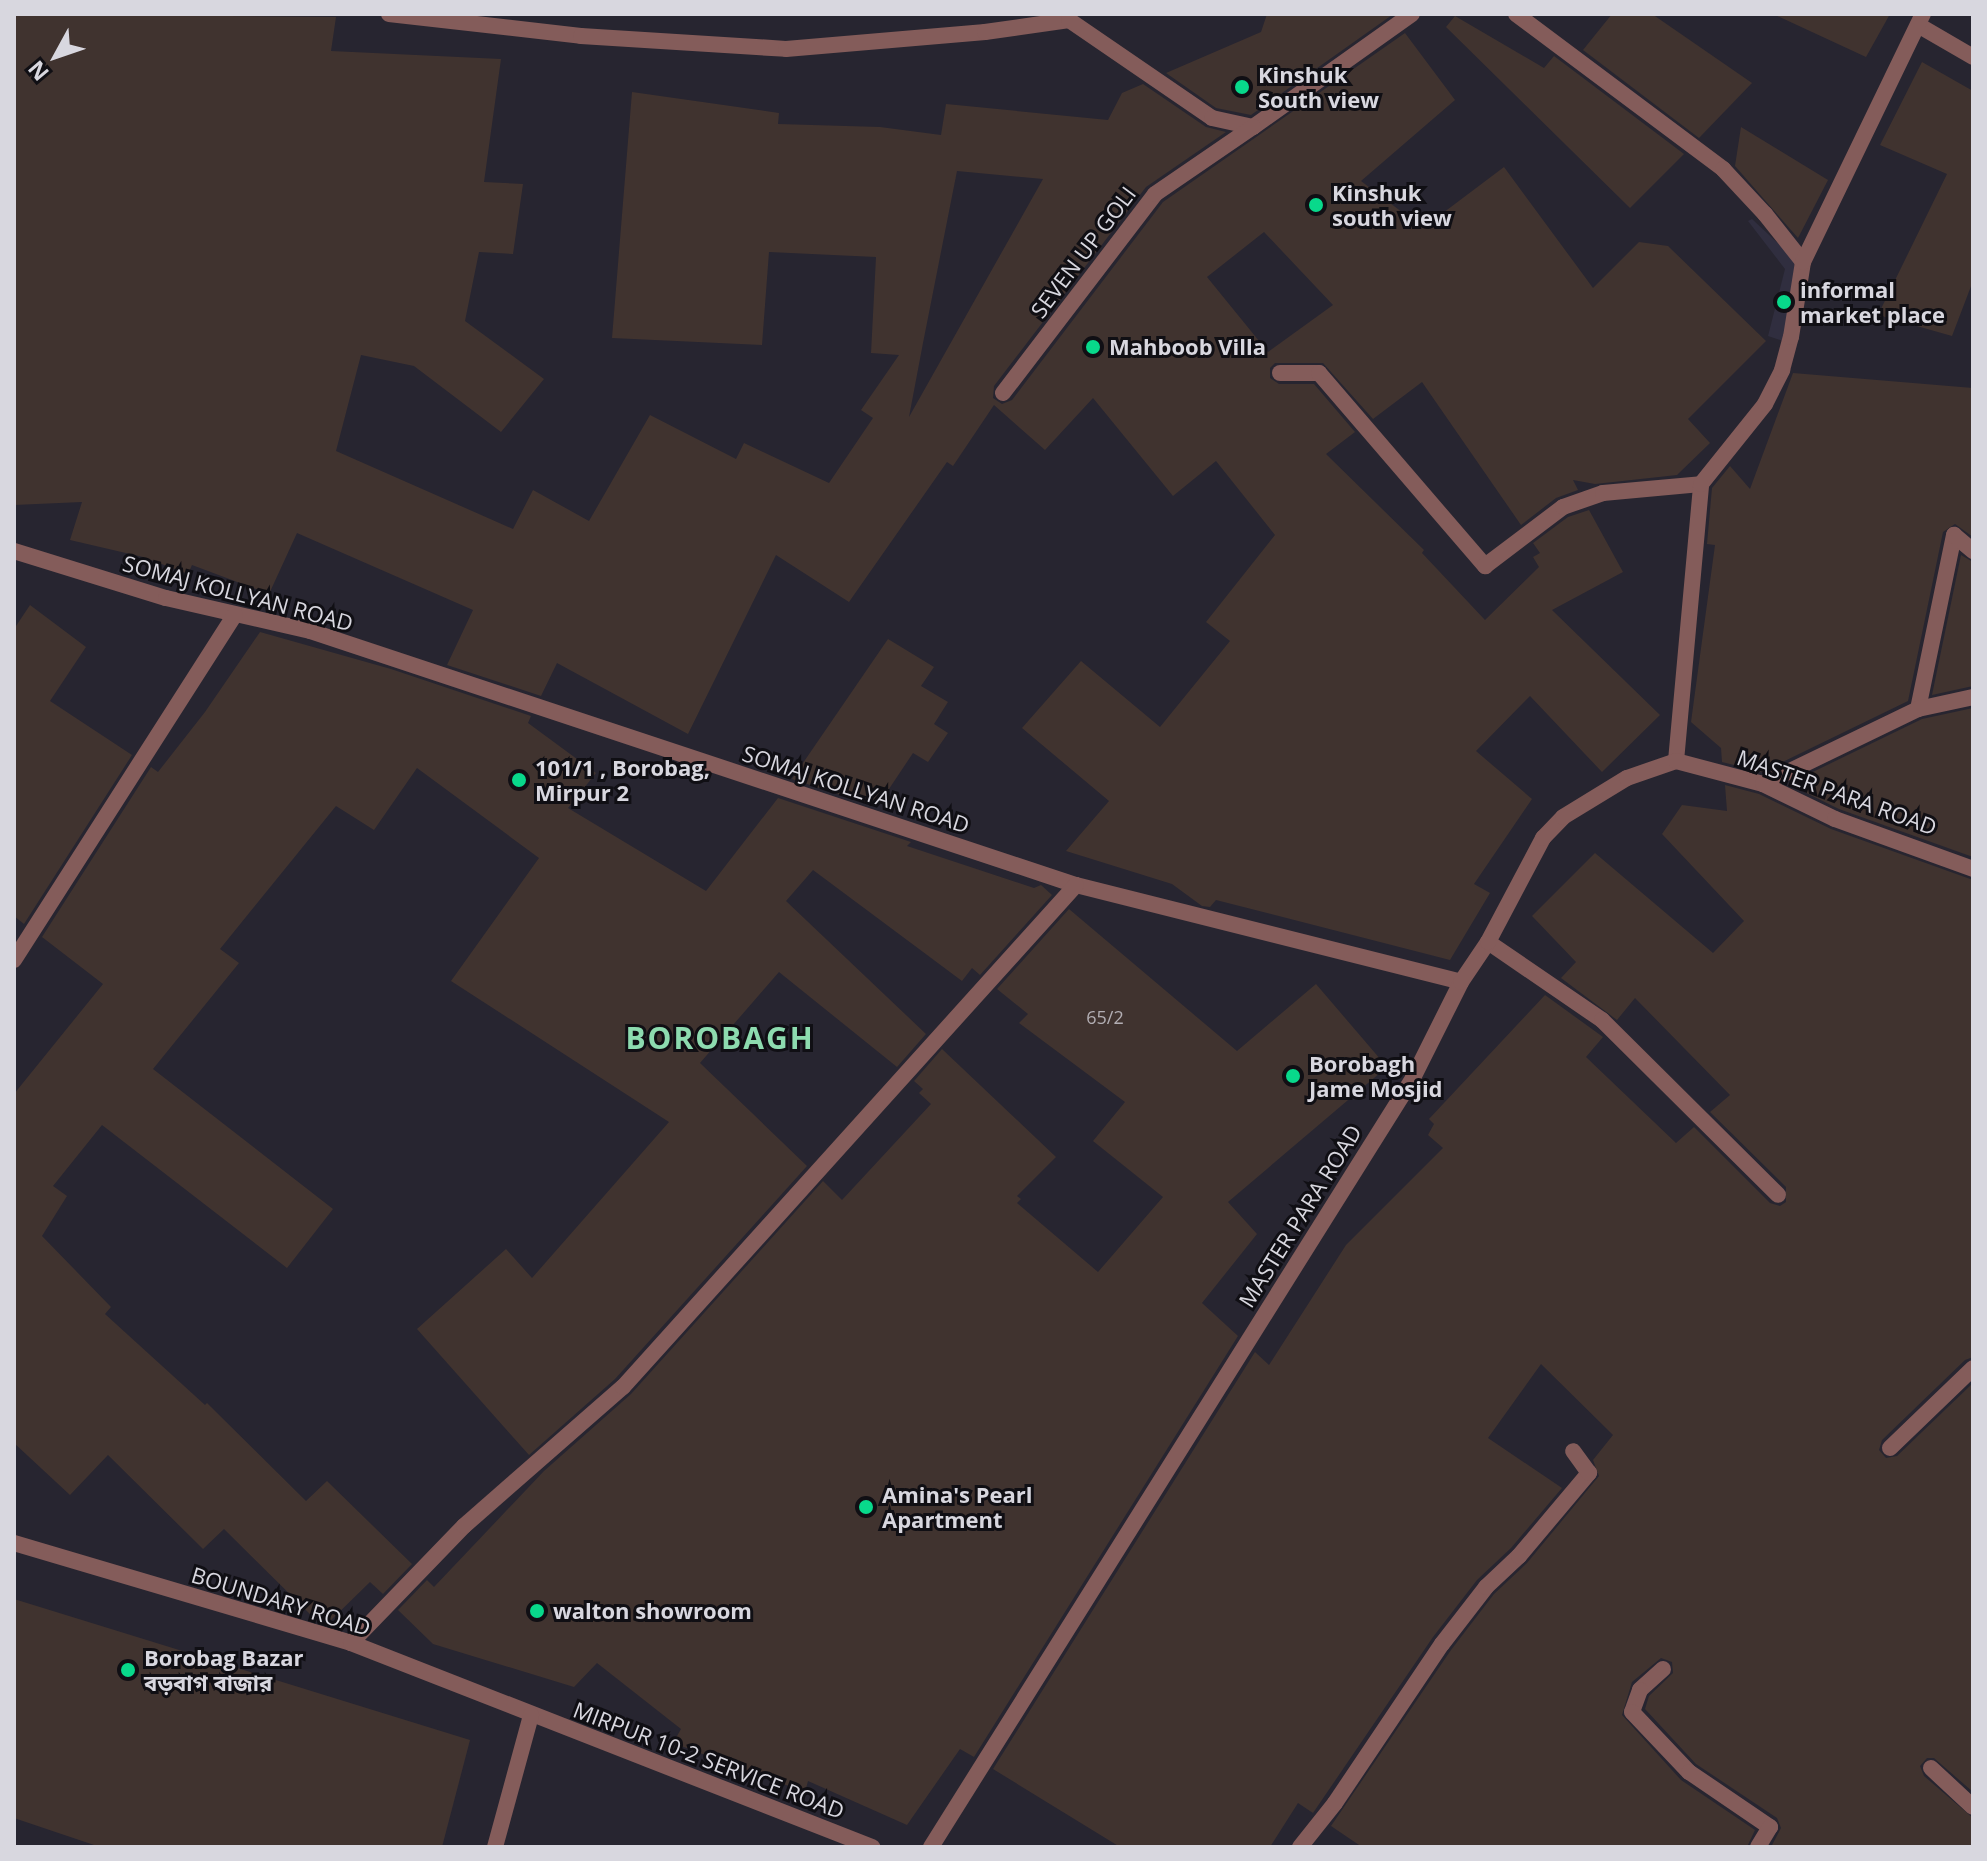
<!DOCTYPE html>
<meta charset="utf-8">
<style>
body{margin:0}
#map{position:relative;width:1987px;height:1861px;overflow:hidden;background:#272530;font-family:"Open Sans","Noto Sans Bengali",sans-serif}
div>[style]{position:absolute}
[style*='--x']{left:calc(var(--x)*1px);top:calc(var(--y)*1px);width:calc(var(--w)*1px);rotate:calc(var(--a)*1deg)}
.built>*{inset:0;background:#302e3f}
.building>*{inset:0;background:#40332f}
.minor>*{height:16px;margin:-8px;padding:0 8px;transform-origin:8px;border-radius:8px;background:#845c5a}
.tertiary>*{height:16px;margin:-8px;padding:0 8px;transform-origin:8px;border-radius:8px;background:#845c5a}
.dots>*{width:22px;height:22px;translate:-50% -50%;box-sizing:border-box;border:4px solid #100f14;border-radius:50%}
span{translate:-50% -50%;white-space:nowrap;text-align:center;line-height:1.15;-webkit-text-stroke:6px #100f14;paint-order:stroke}
.number-label{font-size:18px;color:#b2aeb3}
.number-label span{-webkit-text-stroke-width:0}
.poi-label{font-size:22px;color:#d8d7df;font-weight:700}
.left{translate:0 -50%;text-align:left}
.street-label{font-size:22px;color:#d8d7df}
.district-label{font-size:30px;color:#8ddbaf;font-weight:700;letter-spacing:2px}
.frame{position:absolute;inset:0;border:16px solid #d8d7df;pointer-events:none}
.north{position:absolute;left:16px;top:16px;width:80px;height:80px;-webkit-text-stroke:6px #100f14;paint-order:stroke;rotate:230deg;font-size:22px;font-weight:700;line-height:32px;text-align:center;color:#d8d7df}
.north::after{content:'';display:block;margin:auto;width:28px;height:36px;background:#d8d7df;clip-path:polygon(50% 0,100% 100%,50% 72%,0 100%)}
</style>
<div id="map">
<div class="built">
<i style="clip-path:polygon(1752px 219px,1799px 263px,1783px 341px,1768px 336px,1785px 269px,1748px 221px)"></i>
</div>
<div class="building">
<i style="clip-path:polygon(evenodd,14px 14px,336px 17px,331px 51px,501px 59px,484px 182px,523px 184px,513px 254px,479px 252px,465px 321px,544px 379px,501px 432px,414px 366px,361px 355px,336px 451px,513px 529px,533px 490px,589px 521px,650px 415px,736px 459px,744px 443px,829px 483px,873px 418px,861px 410px,899px 355px,871px 353px,876px 257px,769px 252px,762px 345px,612px 338px,632px 92px,779px 113px,778px 124px,880px 127px,941px 135px,946px 104px,1108px 120px,1122px 93px,1143px 84px,1206px 127px,1226px 132px,1146px 187px,994px 386px,993px 398px,1002px 404px,1012px 400px,1163px 202px,1405px 33px,1455px 100px,1361px 181px,1423px 228px,1504px 167px,1593px 288px,1639px 242px,1668px 246px,1766px 341px,1688px 419px,1710px 443px,1677px 475px,1595px 484px,1573px 480px,1578px 490px,1556px 498px,1521px 525px,1422px 382px,1373px 419px,1323px 363px,1275px 363px,1270px 368px,1270px 378px,1279px 384px,1314px 384px,1355px 432px,1326px 454px,1424px 550px,1422px 553px,1485px 620px,1539px 567px,1533px 557px,1540px 553px,1533px 543px,1568px 517px,1589px 510px,1623px 572px,1552px 610px,1660px 715px,1602px 772px,1530px 696px,1476px 751px,1532px 799px,1474px 884px,1490px 893px,1450px 960px,1216px 900px,1210px 907px,1202px 906px,1172px 884px,1066px 851px,1109px 801px,1022px 728px,1081px 661px,1160px 727px,1230px 641px,1206px 622px,1275px 535px,1216px 461px,1173px 496px,1093px 398px,1045px 450px,994px 405px,953px 466px,947px 462px,849px 602px,776px 555px,688px 734px,557px 663px,541px 696px,447px 665px,473px 610px,297px 533px,269px 594px,192px 565px,188px 574px,143px 557px,70px 540px,82px 502px,14px 505px,14px 14px,957px 171px,1043px 179px,909px 417px,923px 343px,957px 171px,14px 14px,1264px 232px,1333px 305px,1268px 352px,1207px 277px,1264px 232px)"></i>
<i style="clip-path:polygon(1267px 14px,1391px 14px,1392px 15px,1251px 115px,1216px 108px,1166px 73px,1261px 32px)"></i>
<i style="clip-path:polygon(1612px 14px,1652px 14px,1752px 83px,1699px 138px,1583px 50px)"></i>
<i style="clip-path:polygon(1773px 14px,1890px 14px,1866px 57px)"></i>
<i style="clip-path:polygon(1455px 16px,1544px 68px,1554px 56px,1684px 154px,1630px 208px,1446px 27px)"></i>
<i style="clip-path:polygon(1922px 62px,1973px 91px,1973px 281px,1952px 336px,1878px 315px,1947px 174px,1880px 145px)"></i>
<i style="clip-path:polygon(1741px 127px,1828px 180px,1798px 238px,1735px 166px)"></i>
<i style="clip-path:polygon(1793px 373px,1973px 388px,1973px 537px,1955px 524px,1943px 532px,1908px 701px,1762px 772px,1722px 762px,1721px 748px,1691px 722px,1715px 545px,1707px 544px,1712px 488px,1730px 466px,1750px 489px)"></i>
<i style="clip-path:polygon(1961px 555px,1973px 562px,1973px 686px,1932px 695px)"></i>
<i style="clip-path:polygon(30px 605px,86px 647px,50px 701px,132px 755px,24px 924px,14px 916px,14px 629px)"></i>
<i style="clip-path:polygon(260px 632px,391px 669px,531px 716px,528px 723px,596px 773px,568px 808px,706px 891px,778px 798px,911px 842px,907px 846px,1034px 888px,1041px 885px,1052px 895px,980px 975px,972px 968px,962px 981px,813px 870px,786px 901px,926px 1034px,897px 1067px,779px 972px,700px 1063px,807px 1166px,615px 1379px,529px 1455px,417px 1329px,506px 1249px,532px 1278px,669px 1122px,451px 981px,539px 858px,417px 768px,374px 830px,336px 806px,220px 949px,239px 963px,153px 1069px,333px 1209px,287px 1268px,102px 1125px,53px 1186px,67px 1196px,42px 1236px,111px 1307px,105px 1314px,205px 1405px,207px 1403px,306px 1501px,327px 1481px,412px 1564px,383px 1594px,370px 1582px,327px 1624px,318px 1622px,224px 1529px,203px 1549px,108px 1455px,70px 1495px,14px 1443px,14px 1094px,103px 984px,42px 937px,151px 767px,158px 772px,205px 712px)"></i>
<i style="clip-path:polygon(888px 639px,934px 667px,921px 686px,948px 702px,934px 724px,948px 733px,928px 762px,913px 753px,877px 807px,792px 779px)"></i>
<i style="clip-path:polygon(1973px 708px,1973px 857px,1839px 809px,1788px 784px,1922px 719px)"></i>
<i style="clip-path:polygon(1725px 785px,1759px 794px,1831px 829px,1973px 880px,1973px 1357px,1965px 1360px,1882px 1440px,1879px 1450px,1886px 1458px,1897px 1456px,1973px 1383px,1973px 1792px,1934px 1758px,1927px 1758px,1920px 1766px,1924px 1776px,1973px 1818px,1973px 1847px,1771px 1847px,1781px 1828px,1777px 1818px,1696px 1764px,1645px 1709px,1649px 1696px,1673px 1673px,1672px 1662px,1661px 1658px,1632px 1682px,1622px 1715px,1681px 1780px,1755px 1830px,1747px 1847px,1362px 1847px,1331px 1826px,1451px 1650px,1494px 1594px,1527px 1563px,1599px 1476px,1593px 1460px,1613px 1435px,1541px 1364px,1488px 1438px,1562px 1488px,1511px 1548px,1477px 1580px,1433px 1637px,1313px 1813px,1298px 1803px,1270px 1847px,1120px 1847px,993px 1769px,1255px 1352px,1269px 1365px,1346px 1245px,1443px 1148px,1428px 1135px,1434px 1124px,1429px 1119px,1545px 995px,1603px 1037px,1586px 1057px,1676px 1143px,1694px 1127px,1770px 1203px,1780px 1206px,1786px 1202px,1786px 1187px,1710px 1112px,1730px 1095px,1635px 998px,1617px 1020px,1561px 978px,1576px 962px,1532px 916px,1595px 853px,1713px 953px,1744px 921px,1662px 834px,1682px 805px,1727px 811px)"></i>
<i style="clip-path:polygon(1069px 909px,1237px 1051px,1316px 984px,1387px 1067px,1228px 1202px,1257px 1234px,1202px 1303px,1238px 1336px,974px 1757px,960px 1749px,907px 1825px,808px 1781px,805px 1792px,673px 1743px,681px 1729px,597px 1663px,574px 1687px,433px 1644px,398px 1610px,427px 1580px,434px 1587px,544px 1471px,631px 1394px,823px 1181px,842px 1200px,931px 1104px,919px 1093px,923px 1089px,914px 1081px,942px 1049px,1056px 1157px,1017px 1196px,1021px 1199px,1017px 1203px,1098px 1272px,1163px 1197px,1093px 1141px,1125px 1102px,1019px 1023px,1028px 1014px,997px 989px)"></i>
<i style="clip-path:polygon(14px 1599px,470px 1740px,442px 1847px,100px 1847px,14px 1818px)"></i>
</div>
<div class="minor">
<i style="--x:389;--y:14;--w:193;--a:6.5"></i>
<i style="--x:581;--y:36;--w:205;--a:3.6"></i>
<i style="--x:786;--y:49;--w:200;--a:-4.9"></i>
<i style="--x:985;--y:32;--w:85;--a:-8.1"></i>
<i style="--x:1069;--y:20;--w:173;--a:34.4"></i>
<i style="--x:1212;--y:118;--w:42;--a:12.4"></i>
<i style="--x:1253;--y:127;--w:195;--a:-35.4"></i>
<i style="--x:1516;--y:14;--w:259;--a:36.8"></i>
<i style="--x:1723;--y:169;--w:62;--a:47"></i>
<i style="--x:1765;--y:214;--w:61;--a:51.6"></i>
<i style="--x:1918;--y:25;--w:64;--a:30.2"></i>
<i style="--x:1280;--y:373;--w:39;--a:0"></i>
<i style="--x:1319;--y:373;--w:255;--a:49.3"></i>
<i style="--x:1485;--y:566;--w:98;--a:-37.1"></i>
<i style="--x:1563;--y:507;--w:42;--a:-19.3"></i>
<i style="--x:1603;--y:493;--w:98;--a:-5.2"></i>
<i style="--x:1003;--y:393;--w:250;--a:-52.6"></i>
<i style="--x:1155;--y:194;--w:119;--a:-34.4"></i>
<i style="--x:14;--y:551;--w:159;--a:17.2"></i>
<i style="--x:166;--y:598;--w:148;--a:12.9"></i>
<i style="--x:310;--y:631;--w:807;--a:18.35"></i>
<i style="--x:1076;--y:885;--w:397;--a:14.1"></i>
<i style="--x:1918;--y:709;--w:178;--a:-78.3"></i>
<i style="--x:1954;--y:535;--w:25;--a:40"></i>
<i style="--x:1676;--y:761;--w:278;--a:-84.8"></i>
<i style="--x:1701;--y:484;--w:102;--a:-51.3"></i>
<i style="--x:1765;--y:404;--w:38;--a:-63"></i>
<i style="--x:1782;--y:370;--w:34;--a:-75"></i>
<i style="--x:1791;--y:337;--w:76;--a:-80.9"></i>
<i style="--x:1803;--y:262;--w:276;--a:-64.2"></i>
<i style="--x:1763;--y:784;--w:172;--a:-25.8"></i>
<i style="--x:1918;--y:709;--w:56;--a:-12.3"></i>
<i style="--x:1488;--y:942;--w:138;--a:34.4"></i>
<i style="--x:1602;--y:1020;--w:248;--a:44.8"></i>
<i style="--x:14;--y:960;--w:410;--a:-57.4"></i>
<i style="--x:1890;--y:1448;--w:115;--a:-43.9"></i>
<i style="--x:351;--y:1643;--w:163;--a:-46"></i>
<i style="--x:464;--y:1526;--w:211;--a:-41.2"></i>
<i style="--x:623;--y:1387;--w:676;--a:-47.94"></i>
<i style="--x:1663;--y:1669;--w:31;--a:138"></i>
<i style="--x:1640;--y:1690;--w:23;--a:110"></i>
<i style="--x:1632;--y:1712;--w:83;--a:46.5"></i>
<i style="--x:1689;--y:1772;--w:98;--a:34.2"></i>
<i style="--x:1770;--y:1827;--w:23;--a:121"></i>
<i style="--x:1931;--y:1768;--w:57;--a:42.9"></i>
<i style="--x:931;--y:1847;--w:908;--a:-57.92"></i>
<i style="--x:1413;--y:1078;--w:107;--a:-63.4"></i>
<i style="--x:1461;--y:982;--w:48;--a:-56"></i>
<i style="--x:1488;--y:942;--w:118;--a:-62.1"></i>
<i style="--x:1543;--y:838;--w:29;--a:-46"></i>
<i style="--x:1563;--y:817;--w:75;--a:-31.4"></i>
<i style="--x:1627;--y:778;--w:52;--a:-19.1"></i>
<i style="--x:1676;--y:761;--w:90;--a:14.8"></i>
<i style="--x:1763;--y:784;--w:80;--a:25.9"></i>
<i style="--x:1835;--y:819;--w:147;--a:19.9"></i>
<i style="--x:1300;--y:1847;--w:56;--a:-51.5"></i>
<i style="--x:1335;--y:1803;--w:192;--a:-56.1"></i>
<i style="--x:1442;--y:1644;--w:72;--a:-52.3"></i>
<i style="--x:1486;--y:1587;--w:45;--a:-43.2"></i>
<i style="--x:1519;--y:1556;--w:109;--a:-49.9"></i>
<i style="--x:1589;--y:1473;--w:27;--a:-126"></i>
</div>
<div class="tertiary">
<i style="--x:14;--y:1543;--w:352;--a:16.5"></i>
<i style="--x:351;--y:1643;--w:560;--a:21.38"></i>
<i style="--x:495;--y:1847;--w:137;--a:-74.7"></i>
</div>
<div class="dots">
<i style="left:1242px;top:87px;background:#08d98b"></i>
<i style="left:1316px;top:205px;background:#08d98b"></i>
<i style="left:1784px;top:302px;background:#08d98b"></i>
<i style="left:1093px;top:347px;background:#08d98b"></i>
<i style="left:519px;top:780px;background:#08d98b"></i>
<i style="left:1293px;top:1076px;background:#08d98b"></i>
<i style="left:866px;top:1507px;background:#08d98b"></i>
<i style="left:537px;top:1611px;background:#08d98b"></i>
<i style="left:128px;top:1670px;background:#08d98b"></i>
</div>
<div class="number-label">
<span style="left:1105px;top:1017px">65/2</span>
</div>
<div class="poi-label">
<span class="left" style="left:1258px;top:87px">Kinshuk<br>South view</span>
<span class="left" style="left:1332px;top:205px">Kinshuk<br>south view</span>
<span class="left" style="left:1800px;top:302px">informal<br>market place</span>
<span class="left" style="left:1109px;top:347px">Mahboob Villa</span>
<span class="left" style="left:535px;top:780px">101/1 , Borobag,<br>Mirpur 2</span>
<span class="left" style="left:1309px;top:1076px">Borobagh<br>Jame Mosjid</span>
<span class="left" style="left:882px;top:1507px">Amina's Pearl<br>Apartment</span>
<span class="left" style="left:553px;top:1611px">walton showroom</span>
<span class="left" style="left:144px;top:1670px">Borobag Bazar<br>বড়বাগ বাজার</span>
</div>
<div class="street-label">
<span style="left:1083px;top:252px;rotate:-53deg">SEVEN UP GOLI</span>
<span style="left:238px;top:593px;rotate:15deg">SOMAJ KOLLYAN ROAD</span>
<span style="left:856px;top:789px;rotate:18deg">SOMAJ KOLLYAN ROAD</span>
<span style="left:1837px;top:792px;rotate:20deg">MASTER PARA ROAD</span>
<span style="left:1300px;top:1216px;rotate:-58deg">MASTER PARA ROAD</span>
<span style="left:281px;top:1601px;rotate:17deg">BOUNDARY ROAD</span>
<span style="left:709px;top:1760px;rotate:21deg">MIRPUR 10-2 SERVICE ROAD</span>
</div>
<div class="district-label">
<span style="left:720px;top:1038px">BOROBAGH</span>
</div>
<div class="frame"></div>
<div class="north">N</div>
</div>
